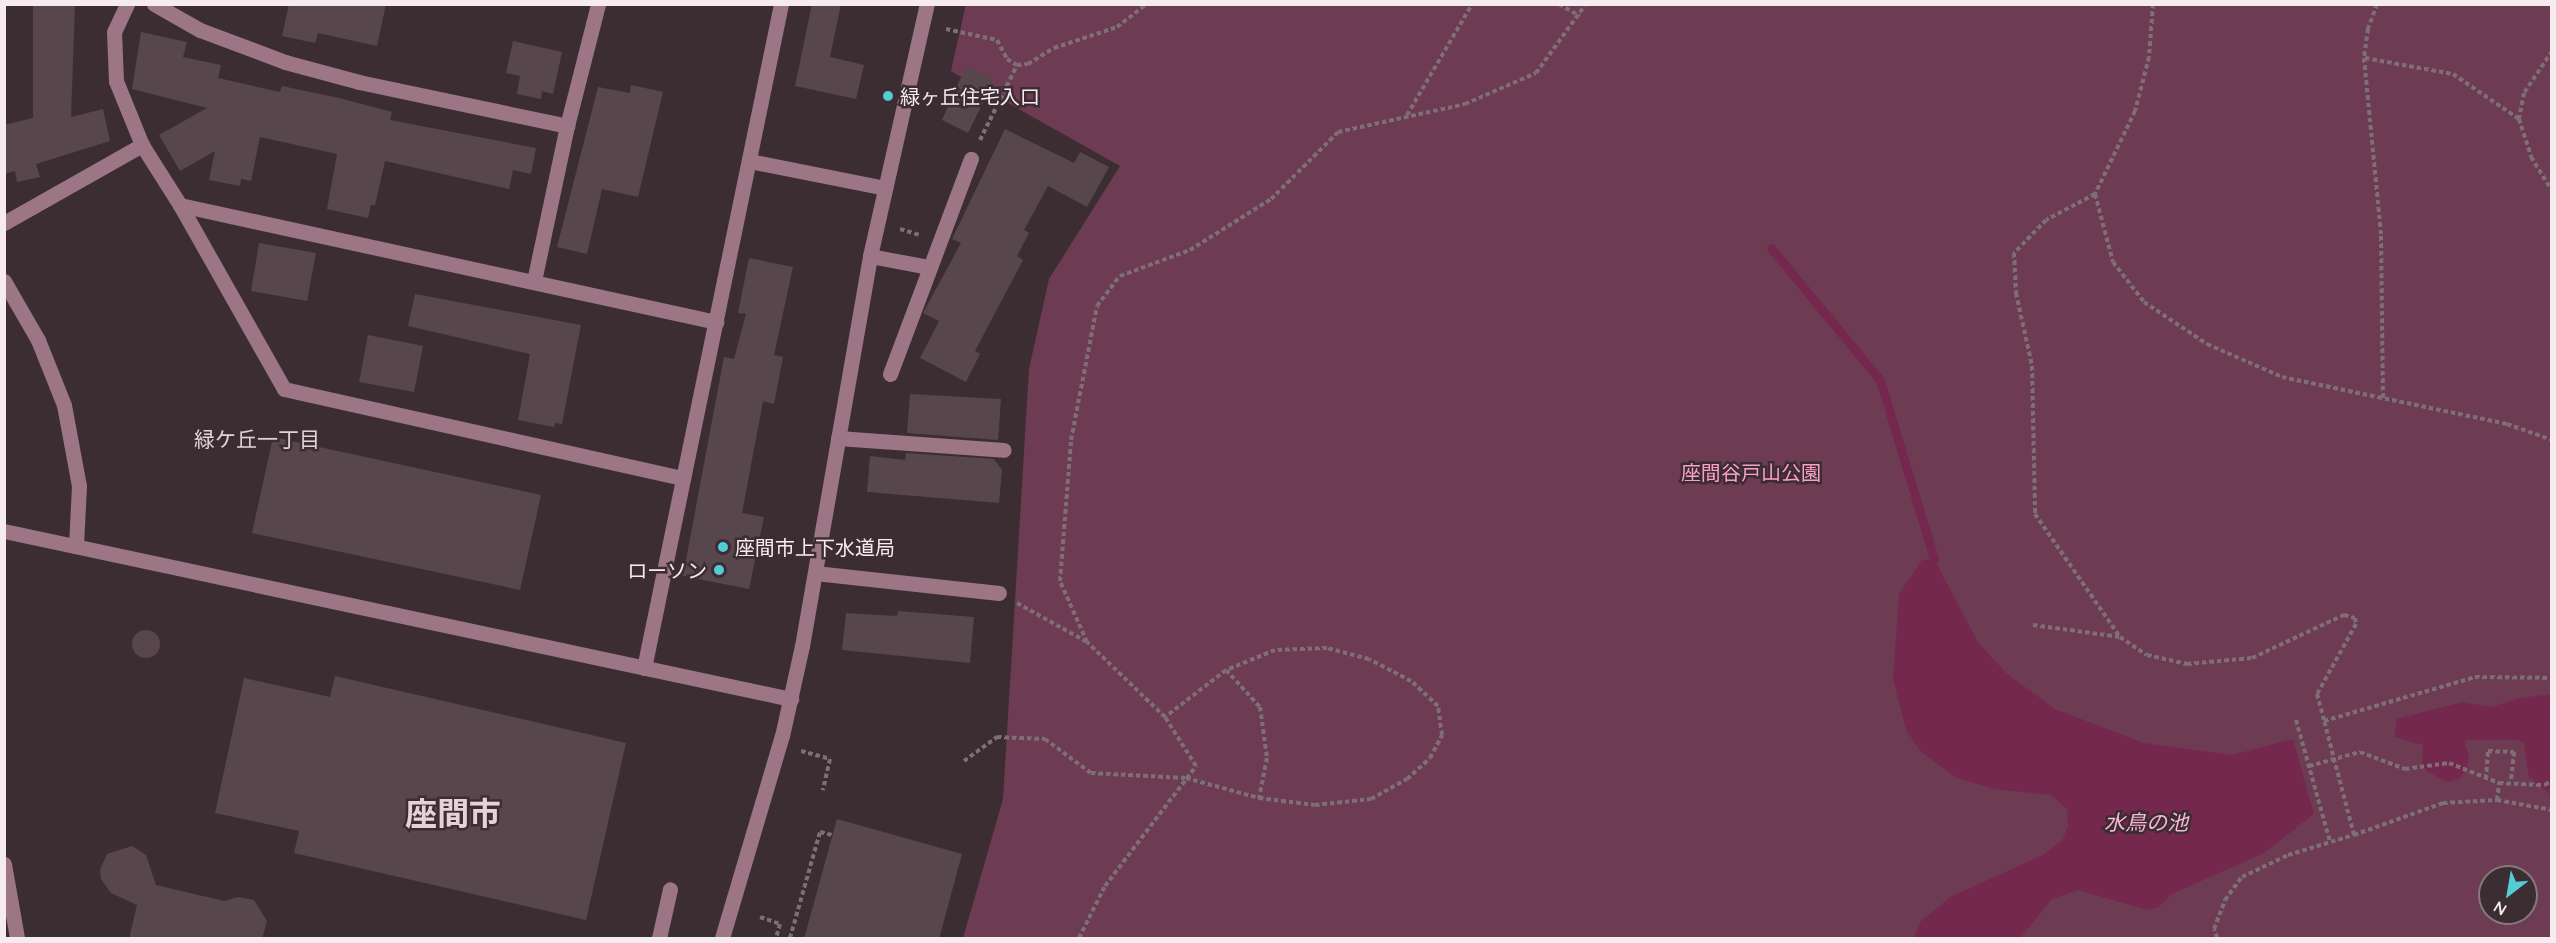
<!DOCTYPE html>
<meta charset="utf-8">
<style>
body{margin:0}
#map{position:relative;width:2556px;height:943px;overflow:hidden;background:#3c2d33;font-family:Quicksand,"Noto Sans JP",sans-serif}
div>[style]{position:absolute}
[style*='--x']{left:calc(var(--x)*1px);top:calc(var(--y)*1px);width:calc(var(--w)*1px);rotate:calc(var(--a)*1deg)}
.green>*{inset:0;background:#6d3c52}
.water>*{inset:0;background:#75284e}
.stream>*{height:9px;margin:-4.5px;padding:0 4.5px;transform-origin:4.5px;border-radius:4.5px;background:#75284e}
.building>*{inset:0;background:#57474d}
.round{border-radius:50%}
.path>*{height:4px;margin-top:-2px;transform-origin:0;background:repeating-linear-gradient(90deg,#7d6f74 0 4.5px,transparent 0 7.5px)}
.minor>*{height:15px;margin:-7.5px;padding:0 7.5px;transform-origin:7.5px;border-radius:7.5px;background:#9c7685}
.dots>*{width:16px;height:16px;translate:-50% -50%;box-sizing:border-box;border:3px solid #3c2d33;border-radius:50%}
span{translate:-50% -50%;white-space:nowrap;text-align:center;line-height:1.15;-webkit-text-stroke:5px #3c2d33;paint-order:stroke}
.poi-label{font-size:20px;color:#f6ebef}
.left{translate:0 -50%;text-align:left}
.right{translate:-100% -50%;text-align:right}
.park-label{font-size:20px;color:#fa9fc7}
.neighbourhood-label{font-size:21px;color:#e5d1d8}
.water-label{font-size:21px;color:#fcb7d3;font-style:italic}
.town-label{font-size:32px;color:#e5d1d8;font-weight:700}
.frame{position:absolute;inset:0;border:6px solid #f6ebef;pointer-events:none}
.north{position:absolute;left:2478px;top:865px;width:60px;height:60px;box-sizing:border-box;background:#3c2d33;border:2px solid #86797e;border-radius:50%;rotate:211deg;font-size:16px;font-weight:700;line-height:24px;text-align:center;color:#f6ebef}
.north::after{content:'';display:block;margin:auto;width:21px;height:27px;background:#52ccd5;clip-path:polygon(50% 0,100% 100%,50% 72%,0 100%)}
</style>
<div id="map">
<div class="green">
<i style="clip-path:polygon(evenodd,966px 4px,2551px 5px,2551px 938px,963px 938px,1003px 799px,1029px 369px,1049px 279px,1120px 166px,951px 71px,966px 4px,2490px 877px,2526px 877px,2526px 913px,2490px 913px,2490px 877px)"></i>
</div>
<div class="water">
<i style="clip-path:polygon(1934px 559px,1978px 642px,2006px 673px,2055px 709px,2144px 743px,2232px 755px,2293px 739px,2314px 814px,2264px 853px,2172px 894px,2159px 907px,2147px 910px,2078px 890px,2052px 899px,2020px 938px,1914px 938px,1920px 922px,1950px 897px,2043px 855px,2063px 839px,2068px 825px,2067px 809px,2051px 795px,1994px 789px,1957px 778px,1921px 752px,1906px 730px,1893px 679px,1899px 594px,1922px 560px)"></i>
<i style="clip-path:polygon(2551px 694px,2551px 795px,2529px 777px,2524px 744px,2518px 740px,2464px 740px,2469px 756px,2467px 768px,2460px 779px,2447px 782px,2426px 771px,2422px 764px,2423px 745px,2394px 737px,2397px 719px,2462px 702px,2491px 707px,2520px 698px)"></i>
</div>
<div class="stream">
<i style="--x:1771;--y:248;--w:171;--a:50.5"></i>
<i style="--x:1880;--y:380;--w:187;--a:73.2"></i>
</div>
<div class="building">
<i style="clip-path:polygon(33px 4px,75px 4px,71px 117px,103px 109px,110px 141px,36px 164px,40px 177px,17px 182px,15px 171px,4px 174px,4px 125px,33px 118px)"></i>
<i style="clip-path:polygon(289px 4px,386px 4px,377px 46px,318px 33px,315px 43px,282px 36px)"></i>
<i style="clip-path:polygon(812px 4px,841px 4px,830px 57px,864px 65px,856px 99px,795px 86px)"></i>
<i style="clip-path:polygon(141px 32px,187px 42px,183px 57px,221px 65px,218px 78px,280px 92px,282px 86px,339px 98px,392px 112px,390px 120px,536px 148px,531px 174px,513px 170px,509px 189px,385px 161px,375px 205px,371px 205px,368px 218px,327px 209px,337px 154px,260px 137px,251px 181px,241px 179px,240px 186px,209px 180px,215px 151px,180px 171px,159px 135px,207px 108px,132px 89px)"></i>
<i style="clip-path:polygon(513px 41px,562px 52px,553px 94px,542px 91px,541px 99px,517px 94px,520px 76px,506px 73px)"></i>
<i style="clip-path:polygon(966px 66px,994px 80px,968px 133px,942px 120px)"></i>
<i style="clip-path:polygon(631px 85px,663px 92px,638px 197px,602px 189px,587px 254px,557px 247px,598px 87px,630px 93px)"></i>
<i style="clip-path:polygon(1005px 129px,1074px 163px,1080px 152px,1109px 167px,1087px 207px,1048px 186px,1024px 230px,1029px 233px,1017px 256px,1023px 260px,975px 351px,980px 354px,966px 382px,920px 358px,939px 321px,923px 313px,961px 243px,952px 239px)"></i>
<i style="clip-path:polygon(259px 243px,316px 253px,307px 301px,251px 291px)"></i>
<i style="clip-path:polygon(749px 258px,793px 267px,774px 355px,783px 357px,774px 404px,763px 401px,742px 513px,764px 517px,749px 589px,683px 576px,724px 357px,734px 359px,746px 314px,738px 313px)"></i>
<i style="clip-path:polygon(415px 294px,581px 325px,562px 424px,555px 423px,554px 427px,518px 420px,530px 354px,408px 326px)"></i>
<i style="clip-path:polygon(368px 335px,423px 346px,414px 392px,359px 382px)"></i>
<i style="clip-path:polygon(910px 394px,1001px 399px,998px 440px,907px 433px)"></i>
<i style="clip-path:polygon(273px 437px,541px 495px,520px 590px,252px 533px)"></i>
<i style="clip-path:polygon(906px 453px,994px 459px,1002px 470px,999px 503px,867px 492px,870px 456px,905px 460px)"></i>
<i style="clip-path:polygon(898px 611px,974px 617px,970px 663px,842px 650px,846px 613px,897px 616px)"></i>
<i class="round" style="left:132px;top:630px;width:28px;height:28px"></i>
<i style="clip-path:polygon(335px 676px,626px 743px,586px 920px,294px 853px,299px 831px,215px 813px,244px 678px,330px 697px)"></i>
<i style="clip-path:polygon(837px 819px,962px 854px,939px 939px,804px 939px)"></i>
<i style="clip-path:polygon(132px 846px,146px 855px,156px 885px,224px 901px,238px 897px,254px 900px,267px 921px,262px 939px,129px 939px,137px 905px,111px 893px,101px 879px,100px 870px,107px 854px)"></i>
</div>
<div class="path">
<i style="--x:1559;--y:4;--w:24;--a:30"></i>
<i style="--x:2153;--y:4;--w:53;--a:94.3"></i>
<i style="--x:2149;--y:57;--w:56;--a:104.5"></i>
<i style="--x:2135;--y:111;--w:92;--a:115.7"></i>
<i style="--x:2095;--y:194;--w:55;--a:152"></i>
<i style="--x:2046;--y:220;--w:46;--a:134.1"></i>
<i style="--x:2014;--y:253;--w:40;--a:87.1"></i>
<i style="--x:2016;--y:293;--w:75;--a:77.6"></i>
<i style="--x:2032;--y:366;--w:148;--a:88.8"></i>
<i style="--x:2035;--y:514;--w:150;--a:55.4"></i>
<i style="--x:2120;--y:637;--w:32;--a:34"></i>
<i style="--x:2147;--y:655;--w:41;--a:12.7"></i>
<i style="--x:2187;--y:664;--w:65;--a:-5.3"></i>
<i style="--x:2252;--y:658;--w:102;--a:-25.1"></i>
<i style="--x:2344;--y:615;--w:11;--a:15"></i>
<i style="--x:2355;--y:618;--w:6;--a:81"></i>
<i style="--x:2356;--y:624;--w:80;--a:119.1"></i>
<i style="--x:2317;--y:694;--w:28;--a:75"></i>
<i style="--x:2377;--y:4;--w:27;--a:110"></i>
<i style="--x:2368;--y:29;--w:29;--a:98"></i>
<i style="--x:2364;--y:58;--w:179;--a:84.5"></i>
<i style="--x:2381;--y:236;--w:162;--a:89.3"></i>
<i style="--x:946;--y:29;--w:52;--a:12.2"></i>
<i style="--x:997;--y:40;--w:21;--a:62"></i>
<i style="--x:1007;--y:59;--w:12;--a:31"></i>
<i style="--x:2552;--y:51;--w:50;--a:123.7"></i>
<i style="--x:2524;--y:93;--w:26;--a:101"></i>
<i style="--x:2519;--y:119;--w:40;--a:72"></i>
<i style="--x:2531;--y:157;--w:39;--a:58"></i>
<i style="--x:2365;--y:58;--w:89;--a:10.3"></i>
<i style="--x:2453;--y:74;--w:80;--a:34.3"></i>
<i style="--x:1407;--y:115;--w:129;--a:-59.6"></i>
<i style="--x:980;--y:140;--w:84;--a:-63.7"></i>
<i style="--x:1017;--y:65;--w:11;--a:-5"></i>
<i style="--x:1028;--y:64;--w:31;--a:-32"></i>
<i style="--x:1054;--y:48;--w:66;--a:-18.4"></i>
<i style="--x:1117;--y:27;--w:37;--a:-38"></i>
<i style="--x:2095;--y:194;--w:70;--a:75.2"></i>
<i style="--x:2113;--y:262;--w:51;--a:52.2"></i>
<i style="--x:2144;--y:302;--w:76;--a:33.7"></i>
<i style="--x:2207;--y:344;--w:82;--a:23.7"></i>
<i style="--x:2282;--y:377;--w:230;--a:11.8"></i>
<i style="--x:2507;--y:424;--w:48;--a:19.6"></i>
<i style="--x:900;--y:229;--w:21;--a:17"></i>
<i style="--x:1017;--y:603;--w:80;--a:29.1"></i>
<i style="--x:2033;--y:625;--w:88;--a:7.9"></i>
<i style="--x:1226;--y:670;--w:50;--a:47.4"></i>
<i style="--x:1260;--y:707;--w:51;--a:82.2"></i>
<i style="--x:1267;--y:758;--w:41;--a:101.3"></i>
<i style="--x:2296;--y:720;--w:127;--a:74.4"></i>
<i style="--x:801;--y:751;--w:30;--a:15"></i>
<i style="--x:830;--y:759;--w:32;--a:103"></i>
<i style="--x:964;--y:761;--w:41;--a:-36"></i>
<i style="--x:997;--y:737;--w:48;--a:2.4"></i>
<i style="--x:1045;--y:739;--w:57;--a:36.5"></i>
<i style="--x:1091;--y:773;--w:95;--a:3"></i>
<i style="--x:1186;--y:778;--w:76;--a:15.3"></i>
<i style="--x:1259;--y:798;--w:56;--a:7.1"></i>
<i style="--x:1315;--y:805;--w:56;--a:-6.1"></i>
<i style="--x:1371;--y:799;--w:41;--a:-29.1"></i>
<i style="--x:1407;--y:779;--w:31;--a:-42"></i>
<i style="--x:1430;--y:758;--w:26;--a:-62"></i>
<i style="--x:1442;--y:735;--w:29;--a:-98"></i>
<i style="--x:1438;--y:706;--w:37;--a:-137"></i>
<i style="--x:1411;--y:681;--w:47;--a:-152.4"></i>
<i style="--x:1369;--y:659;--w:43;--a:-165.3"></i>
<i style="--x:1327;--y:648;--w:52;--a:177.8"></i>
<i style="--x:1275;--y:650;--w:53;--a:157.8"></i>
<i style="--x:1226;--y:670;--w:77;--a:142.4"></i>
<i style="--x:2309;--y:766;--w:53;--a:-15.4"></i>
<i style="--x:2360;--y:752;--w:48;--a:20.7"></i>
<i style="--x:2405;--y:769;--w:44;--a:-7.8"></i>
<i style="--x:2449;--y:763;--w:54;--a:21.8"></i>
<i style="--x:2486;--y:779;--w:28;--a:-86"></i>
<i style="--x:2488;--y:751;--w:26;--a:2"></i>
<i style="--x:2514;--y:752;--w:30;--a:96"></i>
<i style="--x:2497;--y:800;--w:17;--a:-83"></i>
<i style="--x:2499;--y:783;--w:46;--a:2.5"></i>
<i style="--x:2545;--y:785;--w:9;--a:-36"></i>
<i style="--x:2354;--y:835;--w:95;--a:-19.8"></i>
<i style="--x:2443;--y:803;--w:54;--a:-3.2"></i>
<i style="--x:2497;--y:800;--w:56;--a:10.3"></i>
<i style="--x:760;--y:917;--w:21;--a:19"></i>
<i style="--x:780;--y:924;--w:15;--a:106"></i>
<i style="--x:790;--y:938;--w:110;--a:-74.2"></i>
<i style="--x:820;--y:832;--w:12;--a:14"></i>
<i style="--x:1079;--y:938;--w:58;--a:-63.4"></i>
<i style="--x:1105;--y:886;--w:151;--a:-52.8"></i>
<i style="--x:1196;--y:766;--w:58;--a:-122.3"></i>
<i style="--x:1165;--y:717;--w:108;--a:-136.1"></i>
<i style="--x:1087;--y:642;--w:67;--a:-113.9"></i>
<i style="--x:1060;--y:581;--w:141;--a:-85.5"></i>
<i style="--x:1071;--y:440;--w:136;--a:-79"></i>
<i style="--x:1097;--y:306;--w:38;--a:-53"></i>
<i style="--x:1120;--y:276;--w:75;--a:-20.4"></i>
<i style="--x:1190;--y:250;--w:96;--a:-32.2"></i>
<i style="--x:1271;--y:199;--w:95;--a:-45"></i>
<i style="--x:1338;--y:132;--w:130;--a:-12.4"></i>
<i style="--x:1465;--y:104;--w:77;--a:-23.6"></i>
<i style="--x:1536;--y:73;--w:85;--a:-54.1"></i>
<i style="--x:2217;--y:938;--w:9;--a:-108"></i>
<i style="--x:2214;--y:929;--w:31;--a:-69"></i>
<i style="--x:2225;--y:900;--w:29;--a:-54"></i>
<i style="--x:2242;--y:877;--w:51;--a:-25.6"></i>
<i style="--x:2288;--y:855;--w:69;--a:-16.9"></i>
<i style="--x:2354;--y:835;--w:118;--a:-104.7"></i>
<i style="--x:2324;--y:721;--w:157;--a:-16.2"></i>
<i style="--x:2475;--y:677;--w:77;--a:0.7"></i>
</div>
<div class="minor">
<i style="--x:154;--y:4;--w:53;--a:29.5"></i>
<i style="--x:200;--y:30;--w:91;--a:20.6"></i>
<i style="--x:285;--y:62;--w:77;--a:15.1"></i>
<i style="--x:359;--y:82;--w:213;--a:11.9"></i>
<i style="--x:142;--y:145;--w:71;--a:57.7"></i>
<i style="--x:180;--y:205;--w:549;--a:12.31"></i>
<i style="--x:749;--y:161;--w:139;--a:11.2"></i>
<i style="--x:180;--y:205;--w:211;--a:60.5"></i>
<i style="--x:284;--y:389;--w:409;--a:12.6"></i>
<i style="--x:4;--y:223;--w:159;--a:-29.5"></i>
<i style="--x:142;--y:145;--w:69;--a:-112.1"></i>
<i style="--x:116;--y:81;--w:49;--a:-92.3"></i>
<i style="--x:114;--y:32;--w:31;--a:-65"></i>
<i style="--x:870;--y:256;--w:59;--a:10.7"></i>
<i style="--x:4;--y:281;--w:68;--a:60"></i>
<i style="--x:38;--y:340;--w:70;--a:68.2"></i>
<i style="--x:64;--y:405;--w:82;--a:79.5"></i>
<i style="--x:79;--y:486;--w:60;--a:92.9"></i>
<i style="--x:534;--y:281;--w:158;--a:-78"></i>
<i style="--x:567;--y:126;--w:126;--a:-75.7"></i>
<i style="--x:890;--y:374;--w:230;--a:-69.4"></i>
<i style="--x:838;--y:438;--w:166;--a:4.1"></i>
<i style="--x:4;--y:531;--w:805;--a:12.05"></i>
<i style="--x:815;--y:573;--w:185;--a:6.2"></i>
<i style="--x:644;--y:668;--w:678;--a:-78.34"></i>
<i style="--x:4;--y:864;--w:75;--a:80"></i>
<i style="--x:659;--y:938;--w:50;--a:-77.3"></i>
<i style="--x:722;--y:938;--w:211;--a:-73.5"></i>
<i style="--x:782;--y:736;--w:92;--a:-77.5"></i>
<i style="--x:802;--y:646;--w:396;--a:-80.1"></i>
<i style="--x:870;--y:256;--w:258;--a:-77.3"></i>
</div>
<div class="dots">
<i style="left:888px;top:96px;background:#52ccd5"></i>
<i style="left:723px;top:547px;background:#52ccd5"></i>
<i style="left:719px;top:570px;background:#52ccd5"></i>
</div>
<div class="poi-label">
<span class="left" style="left:900px;top:96px">緑ヶ丘住宅入口</span>
<span class="left" style="left:735px;top:547px">座間市上下水道局</span>
<span class="right" style="left:707px;top:570px">ローソン</span>
</div>
<div class="park-label">
<span style="left:1751px;top:472px">座間谷戸山公園</span>
</div>
<div class="neighbourhood-label">
<span style="left:257px;top:439px">緑ケ丘一丁目</span>
</div>
<div class="water-label">
<span style="left:2146px;top:822px">水鳥の池</span>
</div>
<div class="town-label">
<span style="left:453px;top:813px">座間市</span>
</div>
<div class="frame"></div>
<div class="north">N</div>
</div>
